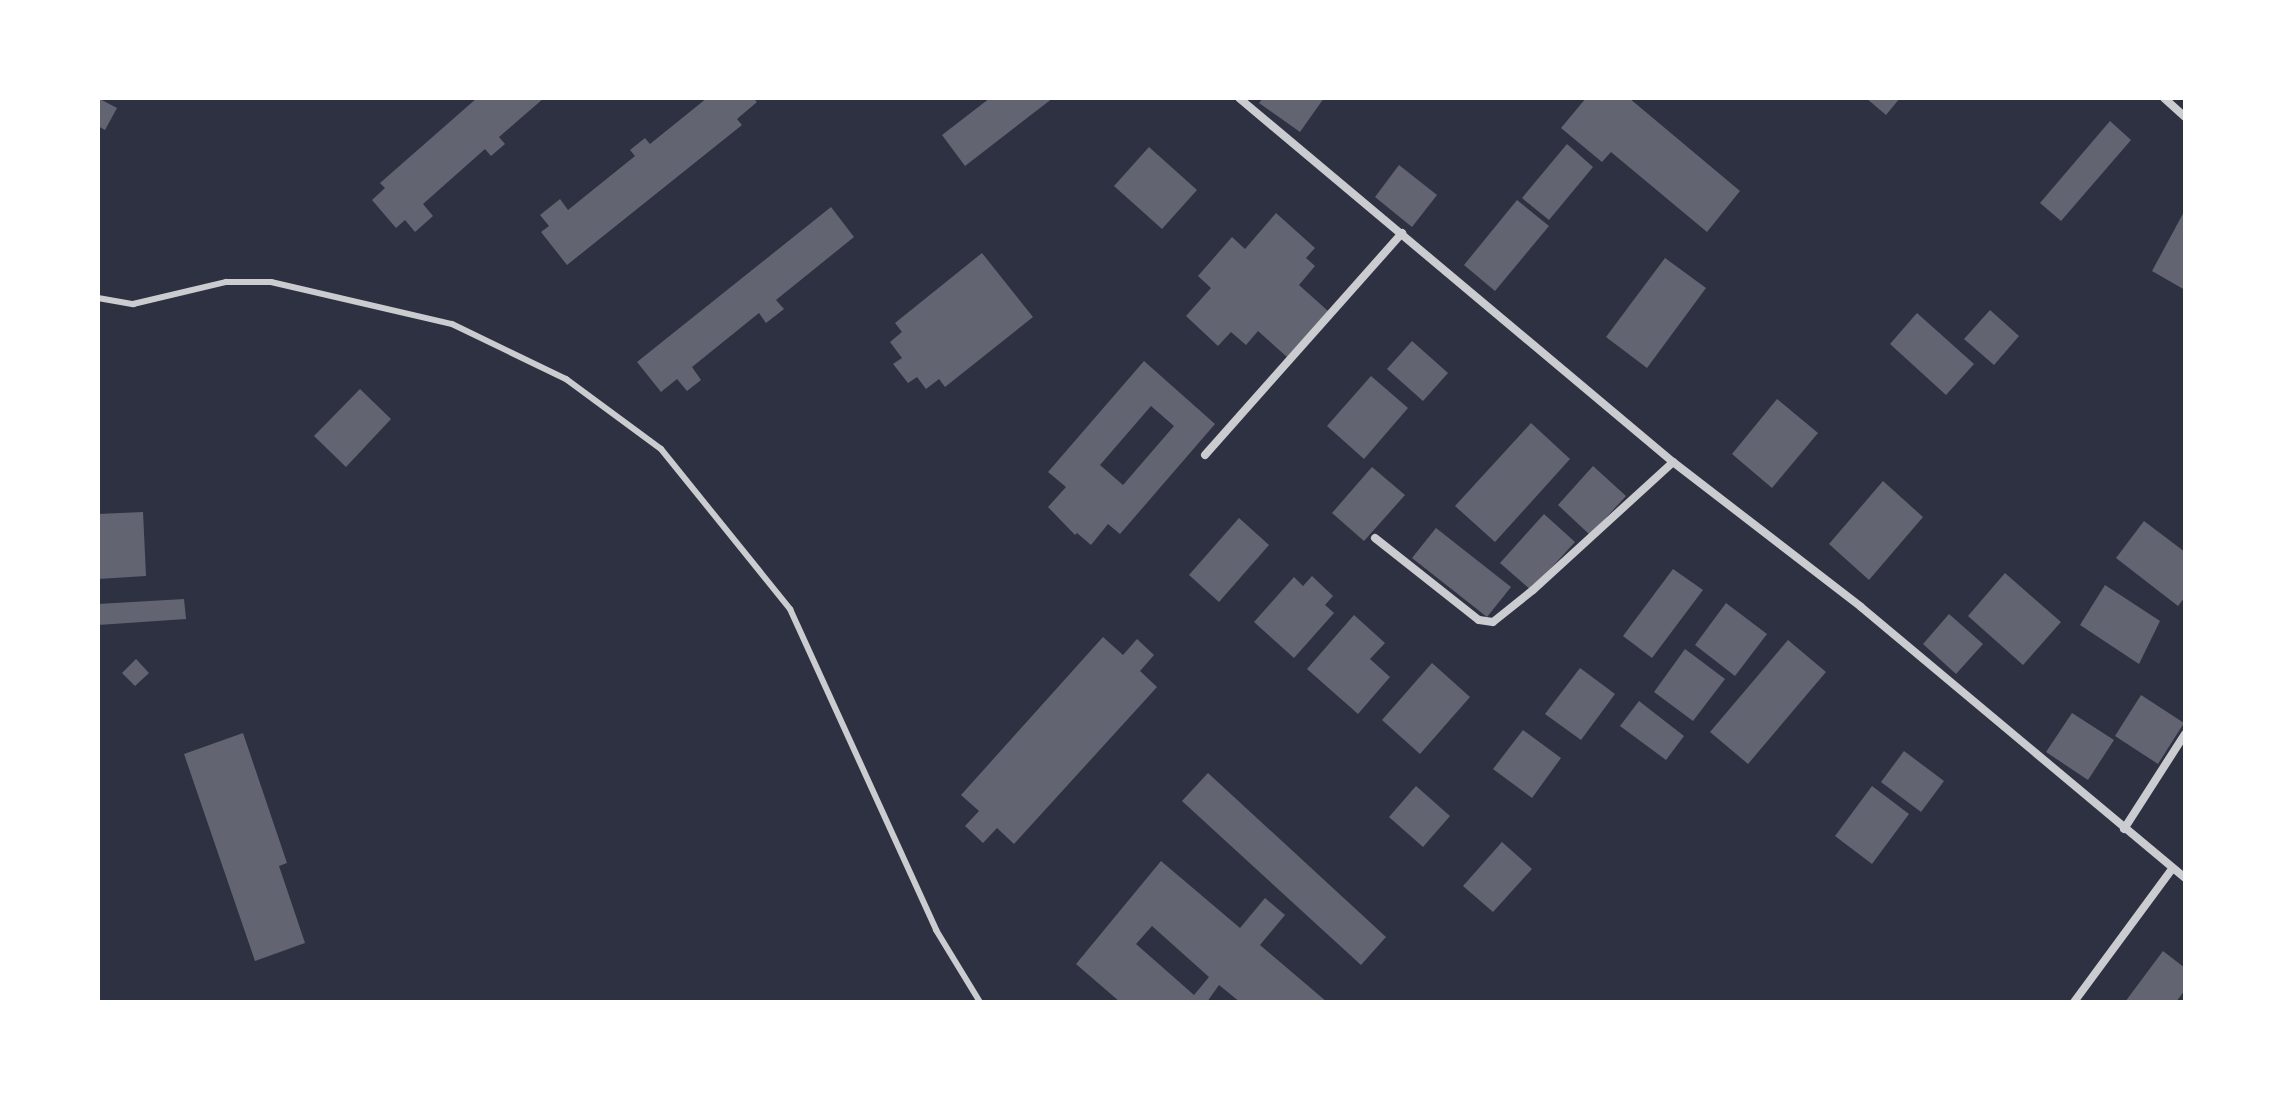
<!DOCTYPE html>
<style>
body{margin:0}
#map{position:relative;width:2283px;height:1100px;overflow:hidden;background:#2d3142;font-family:Commissioner,sans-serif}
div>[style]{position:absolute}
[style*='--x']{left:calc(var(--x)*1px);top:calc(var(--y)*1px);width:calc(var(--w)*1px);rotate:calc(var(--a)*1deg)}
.building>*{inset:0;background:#626471}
.service>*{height:6px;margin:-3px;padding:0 3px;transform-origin:3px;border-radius:3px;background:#caccd0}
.minor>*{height:8px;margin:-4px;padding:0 4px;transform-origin:4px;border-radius:4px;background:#caccd0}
span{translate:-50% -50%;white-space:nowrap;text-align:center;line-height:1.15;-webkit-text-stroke:6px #fff;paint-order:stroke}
.frame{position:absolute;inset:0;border:100px solid #fff;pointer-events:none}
</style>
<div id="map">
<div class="building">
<i style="clip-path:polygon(98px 98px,117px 108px,105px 130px,98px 126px)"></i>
<i style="clip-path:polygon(477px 98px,544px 98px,499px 137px,505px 144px,491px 156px,485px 149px,423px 204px,433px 216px,415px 232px,405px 220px,396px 228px,372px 200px,385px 188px,380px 183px)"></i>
<i style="clip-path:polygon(707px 98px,753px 98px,757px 102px,737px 119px,742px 125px,567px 265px,541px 232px,549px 226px,540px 215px,560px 199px,568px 210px,635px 156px,630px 150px,645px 138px,650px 144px)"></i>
<i style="clip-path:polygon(990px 98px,1053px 98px,965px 166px,942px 135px)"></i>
<i style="clip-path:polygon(1263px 98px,1324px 98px,1300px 132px,1259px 103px)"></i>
<i style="clip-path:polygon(1586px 98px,1629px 98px,1740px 191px,1707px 232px,1611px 152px,1602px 162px,1561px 128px)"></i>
<i style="clip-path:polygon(1866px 98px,1900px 98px,1886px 115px)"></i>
<i style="clip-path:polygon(2110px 121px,2131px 140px,2061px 221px,2040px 203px)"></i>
<i style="clip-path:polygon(1567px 144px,1593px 167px,1549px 220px,1522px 198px)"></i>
<i style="clip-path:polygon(1149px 147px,1197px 190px,1162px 229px,1114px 186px)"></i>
<i style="clip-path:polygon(1399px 165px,1437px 195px,1412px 227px,1375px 197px)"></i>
<i style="clip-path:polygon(1517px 200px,1549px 226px,1495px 291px,1464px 265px)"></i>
<i style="clip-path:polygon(831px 207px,854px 237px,776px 300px,784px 309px,766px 323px,759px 313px,692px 367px,701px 380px,687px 391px,677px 379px,661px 392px,637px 362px)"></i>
<i style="clip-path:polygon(2185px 210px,2185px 290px,2152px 271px)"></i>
<i style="clip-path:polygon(1276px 213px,1315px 248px,1306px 258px,1315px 266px,1299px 285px,1328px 311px,1287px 357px,1258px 331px,1246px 345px,1231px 332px,1218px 346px,1186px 316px,1211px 288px,1198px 276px,1232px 237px,1245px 249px)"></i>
<i style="clip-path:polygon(982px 253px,1033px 317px,945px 387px,939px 379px,926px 389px,917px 377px,908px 383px,893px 364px,902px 358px,890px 342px,902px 332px,895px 323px)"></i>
<i style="clip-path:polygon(1665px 258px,1706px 288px,1647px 368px,1606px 337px)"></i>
<i style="clip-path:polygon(1990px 310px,2019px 336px,1994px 365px,1964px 339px)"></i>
<i style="clip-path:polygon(1917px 313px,1974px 364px,1946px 395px,1890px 344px)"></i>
<i style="clip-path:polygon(1412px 341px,1448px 373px,1423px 401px,1387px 369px)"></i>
<i style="clip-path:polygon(evenodd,1144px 361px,1215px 424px,1120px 534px,1108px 524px,1091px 545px,1077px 533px,1075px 535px,1048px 507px,1066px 487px,1048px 472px,1144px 361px,1151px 406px,1174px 426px,1123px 485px,1100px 465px,1151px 406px)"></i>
<i style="clip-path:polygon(1371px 376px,1408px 408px,1364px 459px,1327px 426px)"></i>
<i style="clip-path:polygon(360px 389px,391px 419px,346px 467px,314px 436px)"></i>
<i style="clip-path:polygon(1777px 399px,1818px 433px,1772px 488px,1732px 454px)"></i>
<i style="clip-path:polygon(1531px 423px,1570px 459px,1495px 542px,1455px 506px)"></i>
<i style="clip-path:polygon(1593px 466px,1626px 496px,1590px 535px,1558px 505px)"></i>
<i style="clip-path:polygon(1372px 467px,1405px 495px,1364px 541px,1332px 513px)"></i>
<i style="clip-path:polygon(1883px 481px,1923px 517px,1869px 580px,1829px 544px)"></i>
<i style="clip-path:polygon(143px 512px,146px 576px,98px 579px,98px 514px)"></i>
<i style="clip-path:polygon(1544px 514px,1575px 542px,1531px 590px,1500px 563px)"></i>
<i style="clip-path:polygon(1239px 518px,1269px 545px,1219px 602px,1189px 575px)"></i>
<i style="clip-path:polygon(2144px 521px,2185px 552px,2185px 597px,2178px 606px,2116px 558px)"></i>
<i style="clip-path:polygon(1436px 528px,1511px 587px,1487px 617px,1412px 558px)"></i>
<i style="clip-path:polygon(1673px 569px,1703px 590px,1652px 658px,1623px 636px)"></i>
<i style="clip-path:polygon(2005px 573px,2061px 622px,2023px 665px,1968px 616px)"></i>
<i style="clip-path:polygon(1312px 576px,1333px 596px,1325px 605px,1334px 613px,1294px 658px,1254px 622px,1294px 577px,1303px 586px)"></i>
<i style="clip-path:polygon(2105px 585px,2160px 621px,2139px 664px,2080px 625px)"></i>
<i style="clip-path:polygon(184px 599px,186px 619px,98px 625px,98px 604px)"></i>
<i style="clip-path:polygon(1726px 603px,1767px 634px,1735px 676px,1695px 645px)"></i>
<i style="clip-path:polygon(1949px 614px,1983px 644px,1956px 674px,1923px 644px)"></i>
<i style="clip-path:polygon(1354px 615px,1385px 643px,1370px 659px,1390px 677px,1358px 714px,1307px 669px)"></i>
<i style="clip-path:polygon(1103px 637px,1123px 655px,1137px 639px,1154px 655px,1140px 671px,1157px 687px,1014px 844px,997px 828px,983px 843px,965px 826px,979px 811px,961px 795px)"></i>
<i style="clip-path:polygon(1788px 640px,1826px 672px,1748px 764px,1710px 732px)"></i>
<i style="clip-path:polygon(1685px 649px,1725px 679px,1693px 721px,1654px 692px)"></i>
<i style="clip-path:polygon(136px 659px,149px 673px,135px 686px,122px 673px)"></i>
<i style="clip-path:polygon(1432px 663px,1470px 697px,1420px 754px,1382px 720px)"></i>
<i style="clip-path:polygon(1580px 668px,1615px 694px,1581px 740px,1545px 714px)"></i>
<i style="clip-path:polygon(2141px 695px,2184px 723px,2158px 764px,2115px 736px)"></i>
<i style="clip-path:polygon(1639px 701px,1684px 736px,1666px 760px,1620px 726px)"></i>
<i style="clip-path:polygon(2072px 713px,2114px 740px,2088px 780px,2046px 752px)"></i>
<i style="clip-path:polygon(1523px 730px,1561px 758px,1532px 798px,1493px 769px)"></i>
<i style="clip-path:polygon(243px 733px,287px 863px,279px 866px,305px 943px,255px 961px,184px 754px)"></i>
<i style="clip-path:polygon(1904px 751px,1944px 781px,1921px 812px,1881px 782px)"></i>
<i style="clip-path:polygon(1208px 773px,1386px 937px,1361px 965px,1182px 801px)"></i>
<i style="clip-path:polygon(1416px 786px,1450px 816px,1423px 847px,1389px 817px)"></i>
<i style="clip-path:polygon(1872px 786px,1909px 814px,1872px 864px,1835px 836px)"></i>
<i style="clip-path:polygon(1502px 842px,1532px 869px,1493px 912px,1463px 886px)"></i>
<i style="clip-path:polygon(evenodd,1161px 861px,1240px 928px,1265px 898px,1285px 915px,1260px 945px,1327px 1002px,1240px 1002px,1219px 985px,1207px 1002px,1120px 1002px,1076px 964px,1161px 861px,1152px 926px,1209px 977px,1194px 995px,1136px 944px,1152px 926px)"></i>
<i style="clip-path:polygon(2163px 951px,2185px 968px,2185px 990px,2176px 1002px,2125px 1002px)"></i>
</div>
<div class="service">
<i style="--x:98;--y:298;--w:36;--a:10"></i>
<i style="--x:133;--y:304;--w:96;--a:-13.3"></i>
<i style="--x:226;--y:282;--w:45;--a:0"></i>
<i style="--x:271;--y:282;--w:186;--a:13.1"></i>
<i style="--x:452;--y:324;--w:127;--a:25.8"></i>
<i style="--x:566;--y:379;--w:118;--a:36.4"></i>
<i style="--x:661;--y:449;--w:206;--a:51.1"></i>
<i style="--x:790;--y:609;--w:353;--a:65.5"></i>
<i style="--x:936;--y:930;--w:84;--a:58.6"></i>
</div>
<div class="minor">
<i style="--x:1239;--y:98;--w:566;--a:39.99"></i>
<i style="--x:1673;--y:462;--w:237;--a:37.6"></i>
<i style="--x:1861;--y:607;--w:422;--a:39.9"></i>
<i style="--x:2164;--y:98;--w:28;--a:42"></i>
<i style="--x:1205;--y:455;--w:297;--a:-48.4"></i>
<i style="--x:1375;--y:538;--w:132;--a:38.3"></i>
<i style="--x:1479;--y:620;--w:14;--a:8"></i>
<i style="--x:1493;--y:622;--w:51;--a:-38.7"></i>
<i style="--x:1533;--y:590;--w:190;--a:-42.4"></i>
<i style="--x:2124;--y:829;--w:113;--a:-57.3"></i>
<i style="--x:2074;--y:1002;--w:165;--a:-53.6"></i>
</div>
<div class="frame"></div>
</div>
